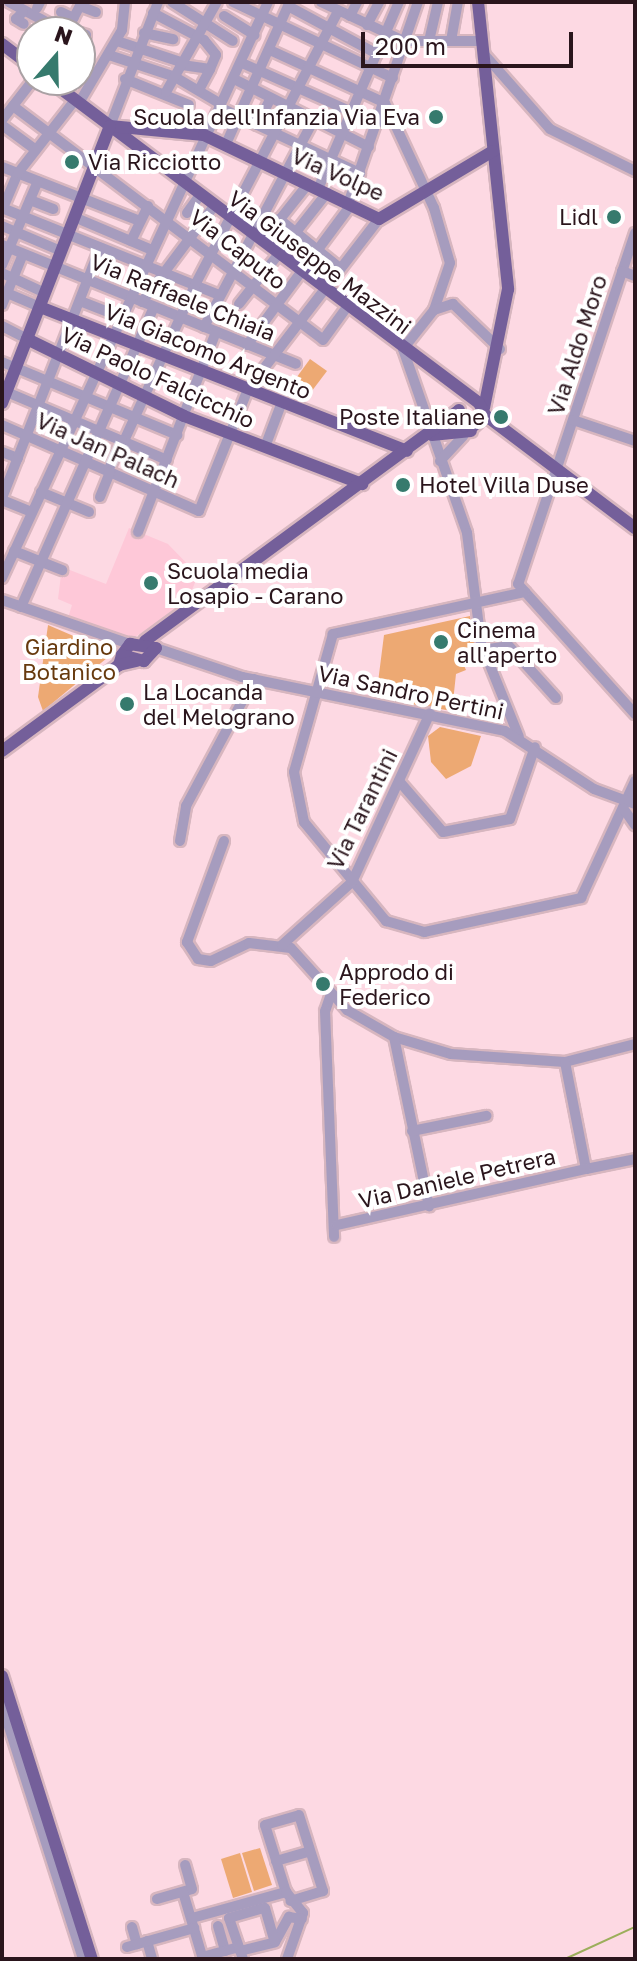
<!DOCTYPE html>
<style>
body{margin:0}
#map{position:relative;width:637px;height:1961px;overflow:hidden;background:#fdd9e3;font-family:"Golos Text",sans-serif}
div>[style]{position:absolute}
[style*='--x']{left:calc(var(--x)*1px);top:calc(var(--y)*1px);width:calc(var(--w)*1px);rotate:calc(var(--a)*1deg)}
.built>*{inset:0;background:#fec8d8}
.green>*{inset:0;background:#eda973}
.stream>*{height:2px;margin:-1px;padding:0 1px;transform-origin:1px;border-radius:1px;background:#9cae5b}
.minor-tunnel>*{height:10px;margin-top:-5px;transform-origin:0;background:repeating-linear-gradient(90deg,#d3b2bb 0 10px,transparent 0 15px)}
.roads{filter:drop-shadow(2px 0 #d7b6bf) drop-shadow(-2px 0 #d7b6bf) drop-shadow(0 2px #d7b6bf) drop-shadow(0 -2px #d7b6bf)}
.minor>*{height:10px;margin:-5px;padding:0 5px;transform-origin:5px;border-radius:5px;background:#a69cbe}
.major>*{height:12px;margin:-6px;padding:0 6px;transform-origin:6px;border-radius:6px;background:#745f9a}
.dots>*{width:22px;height:22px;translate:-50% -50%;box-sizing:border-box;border:4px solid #fff;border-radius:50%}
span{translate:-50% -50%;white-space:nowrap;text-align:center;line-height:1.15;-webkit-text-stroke:8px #fff;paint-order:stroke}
.poi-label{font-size:22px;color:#2a151c}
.right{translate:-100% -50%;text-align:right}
.left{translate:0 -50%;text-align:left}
.street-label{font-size:22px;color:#2a151c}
.park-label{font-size:22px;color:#673a0e}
.frame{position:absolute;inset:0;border:4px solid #2a151c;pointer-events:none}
.north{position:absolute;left:16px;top:16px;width:80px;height:80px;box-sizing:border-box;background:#fff;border:2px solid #aaa1a4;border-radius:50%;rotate:20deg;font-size:22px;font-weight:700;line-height:32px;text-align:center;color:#2a151c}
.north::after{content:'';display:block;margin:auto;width:28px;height:36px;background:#367a6d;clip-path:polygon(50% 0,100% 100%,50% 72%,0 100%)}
.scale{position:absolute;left:361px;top:32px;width:212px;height:36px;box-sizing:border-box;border:4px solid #2a151c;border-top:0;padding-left:10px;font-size:24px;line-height:28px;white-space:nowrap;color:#2a151c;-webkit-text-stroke:6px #fff;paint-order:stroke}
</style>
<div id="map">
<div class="built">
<i style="clip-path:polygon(129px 528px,168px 544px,198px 575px,186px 605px,130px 640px,68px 618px,72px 605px,58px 599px,62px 567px,106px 584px)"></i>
</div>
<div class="green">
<i style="clip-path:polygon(310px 359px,327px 371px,302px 404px,286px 392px)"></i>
<i style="clip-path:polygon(470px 616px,477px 653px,461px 659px,466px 670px,456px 674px,452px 711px,376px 698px,384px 635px)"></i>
<i style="clip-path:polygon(48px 625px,113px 653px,43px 711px,38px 697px)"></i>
<i style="clip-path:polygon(440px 727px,481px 736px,471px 766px,446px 779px,431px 762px,428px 736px)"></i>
<i style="clip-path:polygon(260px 1848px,272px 1885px,254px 1891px,242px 1853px)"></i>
<i style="clip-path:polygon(240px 1853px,252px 1892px,233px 1898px,221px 1859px)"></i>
</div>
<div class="stream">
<i style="--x:565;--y:1959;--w:77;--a:-24.6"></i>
</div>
<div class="minor-tunnel">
<i style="--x:80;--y:61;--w:19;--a:32"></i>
</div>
<div class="roads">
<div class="minor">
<i style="--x:9;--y:2;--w:64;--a:28.2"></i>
<i style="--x:172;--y:2;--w:72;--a:32.6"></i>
<i style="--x:233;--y:2;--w:177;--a:25.4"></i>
<i style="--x:321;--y:2;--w:92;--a:25.2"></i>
<i style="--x:404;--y:41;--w:78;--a:0"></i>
<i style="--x:80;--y:6;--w:17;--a:21"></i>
<i style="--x:37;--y:8;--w:7;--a:-63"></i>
<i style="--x:23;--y:12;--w:10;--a:135"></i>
<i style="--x:16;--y:19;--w:9;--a:32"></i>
<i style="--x:61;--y:12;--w:14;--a:25"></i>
<i style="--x:153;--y:13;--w:58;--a:27.9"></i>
<i style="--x:204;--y:40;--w:19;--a:51"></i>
<i style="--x:216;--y:55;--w:15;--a:113"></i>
<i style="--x:210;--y:69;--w:30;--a:-172"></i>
<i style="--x:224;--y:16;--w:36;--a:32"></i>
<i style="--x:350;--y:16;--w:16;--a:-63"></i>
<i style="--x:367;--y:25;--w:26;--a:-62"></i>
<i style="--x:38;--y:30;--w:4;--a:27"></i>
<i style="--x:66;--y:32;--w:34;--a:-62"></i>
<i style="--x:80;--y:33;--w:6;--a:18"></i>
<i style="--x:86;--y:35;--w:12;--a:121"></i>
<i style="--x:144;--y:33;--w:30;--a:12"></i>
<i style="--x:117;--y:41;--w:67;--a:18.2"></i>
<i style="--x:429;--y:41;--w:40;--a:-77"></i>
<i style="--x:451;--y:41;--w:40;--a:-80"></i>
<i style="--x:272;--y:51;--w:124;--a:24.7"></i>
<i style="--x:385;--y:103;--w:116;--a:65"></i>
<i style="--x:434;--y:208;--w:57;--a:73.8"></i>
<i style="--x:450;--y:263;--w:50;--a:108.8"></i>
<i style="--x:434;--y:310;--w:50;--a:128.5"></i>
<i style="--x:403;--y:349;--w:195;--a:70.8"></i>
<i style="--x:467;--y:533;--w:111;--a:82.7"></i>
<i style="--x:481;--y:643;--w:101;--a:68"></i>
<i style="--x:483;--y:53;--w:101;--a:48.6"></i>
<i style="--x:550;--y:129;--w:95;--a:26.3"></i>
<i style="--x:109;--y:55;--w:70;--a:18.4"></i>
<i style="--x:175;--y:77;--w:53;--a:30.4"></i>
<i style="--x:242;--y:63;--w:148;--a:24"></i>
<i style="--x:125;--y:79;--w:69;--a:22.1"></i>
<i style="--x:234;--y:79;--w:151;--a:26.7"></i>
<i style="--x:199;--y:90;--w:24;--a:-62"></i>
<i style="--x:166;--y:92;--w:103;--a:-60.5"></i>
<i style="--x:79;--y:103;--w:85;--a:-59.5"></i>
<i style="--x:122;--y:30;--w:28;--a:-84"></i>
<i style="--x:13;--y:106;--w:388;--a:37"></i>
<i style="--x:323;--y:340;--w:41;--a:-54"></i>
<i style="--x:219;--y:107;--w:156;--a:25.1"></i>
<i style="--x:2;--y:120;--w:51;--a:-52.2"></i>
<i style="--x:2;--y:125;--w:42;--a:36.3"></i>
<i style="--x:257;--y:125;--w:30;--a:-63"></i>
<i style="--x:110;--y:126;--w:133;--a:-68.8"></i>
<i style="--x:226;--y:144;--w:151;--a:-65.8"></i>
<i style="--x:288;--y:6;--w:101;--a:28.3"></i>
<i style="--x:2;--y:167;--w:148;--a:21.4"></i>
<i style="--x:318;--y:189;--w:204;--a:-66.6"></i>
<i style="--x:30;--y:200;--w:25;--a:21"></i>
<i style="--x:348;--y:204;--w:214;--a:-70.9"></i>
<i style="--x:2;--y:208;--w:235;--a:21.8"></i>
<i style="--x:3;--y:208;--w:38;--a:-67"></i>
<i style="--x:18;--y:173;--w:93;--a:-52"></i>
<i style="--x:187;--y:213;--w:22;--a:-54"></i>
<i style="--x:74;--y:217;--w:85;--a:22.9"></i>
<i style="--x:279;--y:219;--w:78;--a:38.8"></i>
<i style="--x:277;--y:223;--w:50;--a:-51.5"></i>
<i style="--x:2;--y:226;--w:64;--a:23"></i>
<i style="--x:635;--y:233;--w:370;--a:108.4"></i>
<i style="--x:518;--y:584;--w:175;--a:48"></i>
<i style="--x:131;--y:241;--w:39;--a:-64"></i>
<i style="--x:2;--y:245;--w:317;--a:22"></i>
<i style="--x:2;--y:265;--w:91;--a:-66.8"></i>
<i style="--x:622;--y:271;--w:14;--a:21"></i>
<i style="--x:2;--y:273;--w:47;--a:24.9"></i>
<i style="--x:7;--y:293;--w:36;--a:23"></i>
<i style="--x:80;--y:301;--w:44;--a:21.3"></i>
<i style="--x:142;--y:302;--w:120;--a:-53.1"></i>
<i style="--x:239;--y:304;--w:142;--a:-51.6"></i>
<i style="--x:2;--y:305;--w:55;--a:-67.6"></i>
<i style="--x:434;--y:310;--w:20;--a:-18"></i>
<i style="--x:453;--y:304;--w:65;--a:43.8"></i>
<i style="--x:2;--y:326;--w:28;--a:27"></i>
<i style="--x:204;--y:327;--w:235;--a:-62.1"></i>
<i style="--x:247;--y:345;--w:174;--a:-53.4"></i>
<i style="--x:2;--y:362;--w:190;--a:22.6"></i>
<i style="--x:2;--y:390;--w:179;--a:23"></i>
<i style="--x:573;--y:420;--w:65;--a:18.7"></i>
<i style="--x:2;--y:425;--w:215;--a:23.6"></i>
<i style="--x:199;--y:511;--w:131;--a:-68.1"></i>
<i style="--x:248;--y:389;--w:215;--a:-52.4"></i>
<i style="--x:124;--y:441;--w:171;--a:-65.5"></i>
<i style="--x:195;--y:285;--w:309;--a:-62.4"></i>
<i style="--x:265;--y:447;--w:48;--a:-69.3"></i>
<i style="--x:2;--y:452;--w:17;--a:21"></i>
<i style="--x:440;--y:461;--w:34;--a:-47"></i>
<i style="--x:108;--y:471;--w:34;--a:-66"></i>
<i style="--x:41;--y:492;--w:52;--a:22.6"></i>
<i style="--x:100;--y:497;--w:27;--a:-68"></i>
<i style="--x:2;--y:498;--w:269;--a:-68.6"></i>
<i style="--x:2;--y:500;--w:31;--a:22"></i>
<i style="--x:138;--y:532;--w:215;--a:-68.7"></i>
<i style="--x:14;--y:551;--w:52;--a:21.6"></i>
<i style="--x:2;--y:578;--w:634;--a:-65.21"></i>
<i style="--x:525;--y:592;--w:197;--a:167.7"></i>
<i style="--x:333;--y:634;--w:143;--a:105.8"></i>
<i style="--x:294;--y:772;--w:51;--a:78.7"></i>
<i style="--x:304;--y:822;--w:129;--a:50.4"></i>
<i style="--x:386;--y:921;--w:40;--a:16"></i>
<i style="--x:424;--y:932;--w:161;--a:-12.2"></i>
<i style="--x:581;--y:898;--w:129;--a:-65.2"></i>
<i style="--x:2;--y:600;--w:135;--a:19"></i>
<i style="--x:21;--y:607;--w:328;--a:-66.1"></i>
<i style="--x:156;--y:648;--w:91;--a:18.6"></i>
<i style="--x:242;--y:677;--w:268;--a:11.6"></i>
<i style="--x:505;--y:731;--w:106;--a:33.1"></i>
<i style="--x:594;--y:789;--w:44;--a:20.1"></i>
<i style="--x:483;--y:650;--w:26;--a:-9"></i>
<i style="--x:509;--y:646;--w:70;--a:47.9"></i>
<i style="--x:399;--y:781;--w:67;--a:49.2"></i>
<i style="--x:443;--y:832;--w:68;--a:-11"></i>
<i style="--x:510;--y:819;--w:76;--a:-70.9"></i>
<i style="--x:623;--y:808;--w:21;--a:55"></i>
<i style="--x:180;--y:841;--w:36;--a:-80"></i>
<i style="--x:186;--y:806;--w:144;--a:-61.8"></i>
<i style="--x:224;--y:841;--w:108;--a:110.1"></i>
<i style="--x:187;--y:942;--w:20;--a:57"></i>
<i style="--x:198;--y:959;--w:13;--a:9"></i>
<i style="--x:211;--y:961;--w:42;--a:-25.3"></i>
<i style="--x:249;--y:943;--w:42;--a:6.8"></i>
<i style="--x:291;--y:948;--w:84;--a:47.9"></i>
<i style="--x:347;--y:1010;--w:54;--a:29.9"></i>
<i style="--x:394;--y:1037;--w:59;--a:16.6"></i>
<i style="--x:451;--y:1054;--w:114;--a:4"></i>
<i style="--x:565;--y:1062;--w:72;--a:-14.4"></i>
<i style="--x:282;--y:945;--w:94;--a:-42"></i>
<i style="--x:352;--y:882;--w:186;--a:-65.2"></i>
<i style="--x:331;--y:994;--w:18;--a:109"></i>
<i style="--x:325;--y:1011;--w:226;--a:87.7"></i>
<i style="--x:394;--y:1037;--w:173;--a:78.3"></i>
<i style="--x:565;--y:1062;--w:109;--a:78.9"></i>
<i style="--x:586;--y:1169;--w:50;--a:-11.5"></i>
<i style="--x:412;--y:1131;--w:76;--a:-11.5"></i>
<i style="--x:337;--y:1225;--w:255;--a:-12.7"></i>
<i style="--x:2;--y:1705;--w:267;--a:72.3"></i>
<i style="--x:276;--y:1861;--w:35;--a:-16"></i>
<i style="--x:183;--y:1892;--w:70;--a:73.4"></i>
<i style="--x:286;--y:1892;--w:70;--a:-107.4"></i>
<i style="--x:265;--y:1825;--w:35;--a:-16"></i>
<i style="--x:299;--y:1815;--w:80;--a:72.5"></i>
<i style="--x:323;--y:1891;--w:34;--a:163"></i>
<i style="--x:157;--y:1899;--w:36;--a:-16"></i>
<i style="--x:192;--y:1889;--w:25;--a:-106"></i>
<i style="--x:192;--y:1918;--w:98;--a:-15.5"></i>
<i style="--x:286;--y:1892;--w:27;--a:51"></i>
<i style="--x:303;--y:1913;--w:49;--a:109.2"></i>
<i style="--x:218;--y:1926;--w:26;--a:74"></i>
<i style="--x:132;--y:1927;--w:18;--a:74"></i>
<i style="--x:147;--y:1941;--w:19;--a:74"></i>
<i style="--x:127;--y:1947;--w:70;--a:-15.8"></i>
<i style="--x:240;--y:1951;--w:36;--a:-14"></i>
<i style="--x:275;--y:1942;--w:29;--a:-61"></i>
<i style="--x:289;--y:1917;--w:13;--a:9"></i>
<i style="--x:202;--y:1957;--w:38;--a:-15"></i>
<i style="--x:243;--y:1959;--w:43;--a:-108.9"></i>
<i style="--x:229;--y:1918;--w:37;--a:-16"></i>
<i style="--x:265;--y:1908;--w:35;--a:74"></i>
</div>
<div class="major">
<i style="--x:478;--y:2;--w:289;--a:84"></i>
<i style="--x:508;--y:289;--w:121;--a:101.4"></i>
<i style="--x:2;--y:44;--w:38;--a:37"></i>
<i style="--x:49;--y:80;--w:538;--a:36.91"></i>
<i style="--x:479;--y:403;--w:13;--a:63"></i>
<i style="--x:110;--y:126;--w:94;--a:5.5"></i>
<i style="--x:204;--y:135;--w:194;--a:25.6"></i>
<i style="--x:379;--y:219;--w:133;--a:-30.8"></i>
<i style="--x:40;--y:307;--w:394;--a:21.4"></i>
<i style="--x:27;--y:339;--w:175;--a:26.1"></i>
<i style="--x:184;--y:416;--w:191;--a:20.9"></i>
<i style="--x:2;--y:403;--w:297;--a:-68.7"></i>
<i style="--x:459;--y:410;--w:12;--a:104"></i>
<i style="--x:456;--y:422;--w:15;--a:32"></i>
<i style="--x:469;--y:430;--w:22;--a:-43"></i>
<i style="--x:485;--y:415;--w:188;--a:37"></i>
<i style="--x:432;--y:435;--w:39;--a:-6"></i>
<i style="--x:145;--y:641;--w:387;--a:-36.3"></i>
<i style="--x:119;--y:665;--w:10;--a:-73"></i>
<i style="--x:122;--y:655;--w:14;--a:-54"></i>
<i style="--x:130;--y:644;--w:26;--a:9"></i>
<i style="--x:156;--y:648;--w:18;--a:133"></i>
<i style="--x:144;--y:661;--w:23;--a:-165"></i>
<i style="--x:2;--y:751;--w:145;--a:-36.3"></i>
<i style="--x:119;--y:665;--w:18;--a:-13"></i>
<i style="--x:2;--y:1676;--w:297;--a:72.4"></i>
</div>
</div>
<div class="dots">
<i style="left:436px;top:117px;background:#367a6d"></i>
<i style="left:72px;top:162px;background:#367a6d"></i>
<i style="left:614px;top:217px;background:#367a6d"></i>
<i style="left:501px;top:417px;background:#367a6d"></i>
<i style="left:403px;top:485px;background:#367a6d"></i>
<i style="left:151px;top:583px;background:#367a6d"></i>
<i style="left:441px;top:642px;background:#367a6d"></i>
<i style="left:127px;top:704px;background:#367a6d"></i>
<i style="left:323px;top:984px;background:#367a6d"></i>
</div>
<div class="poi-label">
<span class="right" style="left:420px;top:117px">Scuola dell'Infanzia Via Eva</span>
<span class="left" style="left:88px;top:162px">Via Ricciotto</span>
<span class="right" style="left:598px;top:217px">Lidl</span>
<span class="right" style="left:485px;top:417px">Poste Italiane</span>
<span class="left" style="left:419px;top:485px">Hotel Villa Duse</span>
<span class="left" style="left:167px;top:583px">Scuola media<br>Losapio - Carano</span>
<span class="left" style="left:457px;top:642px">Cinema<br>all'aperto</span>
<span class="left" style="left:143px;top:704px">La Locanda<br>del Melograno</span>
<span class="left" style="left:339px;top:984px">Approdo di<br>Federico</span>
</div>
<div class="street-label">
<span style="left:338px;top:174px;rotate:24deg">Via Volpe</span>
<span style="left:238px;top:249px;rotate:38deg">Via Caputo</span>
<span style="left:320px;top:262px;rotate:37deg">Via Giuseppe Mazzini</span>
<span style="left:183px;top:297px;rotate:22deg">Via Raffaele Chiaia</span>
<span style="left:577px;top:345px;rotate:-72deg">Via Aldo Moro</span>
<span style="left:208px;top:351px;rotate:22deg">Via Giacomo Argento</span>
<span style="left:158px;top:377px;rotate:25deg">Via Paolo Falcicchio</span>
<span style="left:108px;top:450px;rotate:24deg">Via Jan Palach</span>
<span style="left:411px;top:692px;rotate:12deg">Via Sandro Pertini</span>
<span style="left:362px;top:809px;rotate:-64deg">Via Tarantini</span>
<span style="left:457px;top:1178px;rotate:-13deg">Via Daniele Petrera</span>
</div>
<div class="park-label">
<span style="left:69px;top:659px">Giardino<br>Botanico</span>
</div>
<div class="frame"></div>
<div class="north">N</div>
<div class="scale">200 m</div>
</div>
